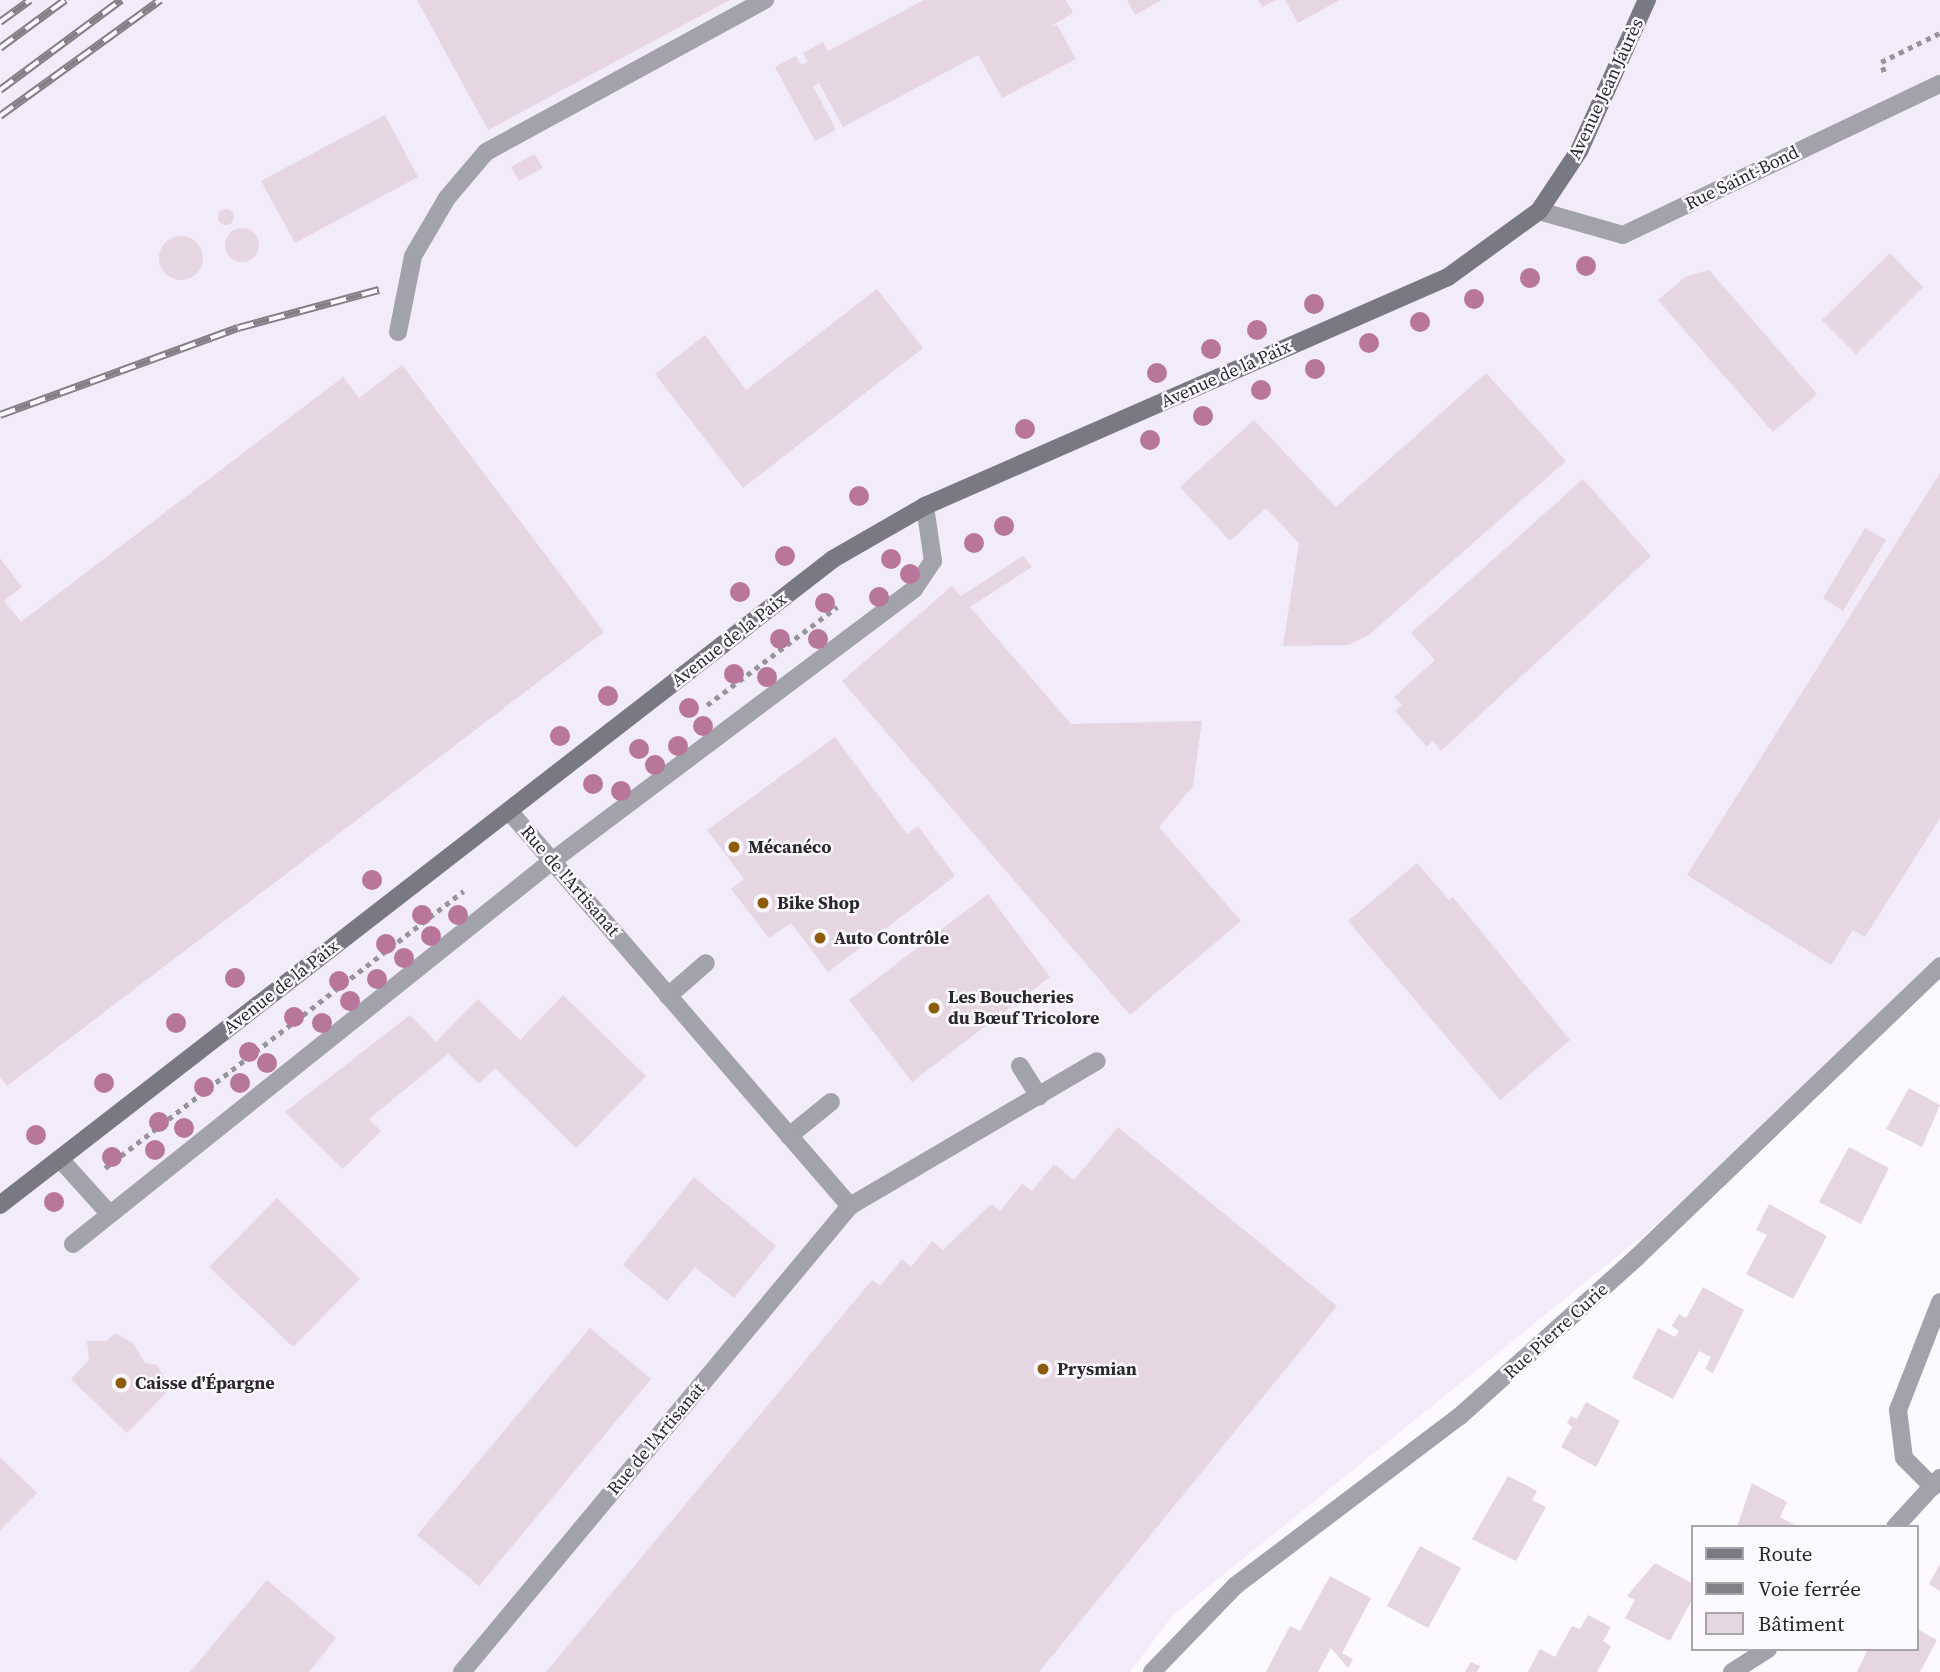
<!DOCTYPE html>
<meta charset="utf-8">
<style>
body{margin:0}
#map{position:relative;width:1940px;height:1672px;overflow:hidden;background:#fbf8ff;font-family:"Source Serif 4",serif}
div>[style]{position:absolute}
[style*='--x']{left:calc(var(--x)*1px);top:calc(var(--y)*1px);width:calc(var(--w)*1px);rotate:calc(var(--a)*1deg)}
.built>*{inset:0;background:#f2ebf9}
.building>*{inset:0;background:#e5d6e2}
.round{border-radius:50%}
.path>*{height:4.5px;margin-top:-2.25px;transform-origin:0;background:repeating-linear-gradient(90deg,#97949a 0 5px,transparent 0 10px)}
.lane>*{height:18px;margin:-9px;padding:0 9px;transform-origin:9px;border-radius:9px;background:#a2a2aa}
.street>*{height:18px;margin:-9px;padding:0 9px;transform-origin:9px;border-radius:9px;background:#a2a2aa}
.secondary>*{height:18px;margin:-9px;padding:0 9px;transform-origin:9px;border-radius:9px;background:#787983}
.rail>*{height:8px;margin-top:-4px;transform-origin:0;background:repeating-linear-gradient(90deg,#fbf8ff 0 16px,#827f85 0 32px);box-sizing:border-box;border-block:2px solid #827f85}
.trees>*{width:20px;height:20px;margin:-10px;border-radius:50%;background:#b7769a}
.dots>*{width:19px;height:19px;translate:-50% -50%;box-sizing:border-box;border:4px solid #fbf8ff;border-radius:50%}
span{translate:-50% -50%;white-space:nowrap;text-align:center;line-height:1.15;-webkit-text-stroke:5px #fbf8ff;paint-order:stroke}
.street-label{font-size:18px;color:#2a272d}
.poi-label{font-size:18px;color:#2a272d;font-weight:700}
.left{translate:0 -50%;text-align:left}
.legend{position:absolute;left:1691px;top:1525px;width:228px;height:126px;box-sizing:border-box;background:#fbf8ff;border:2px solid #a7a4ab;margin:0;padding:9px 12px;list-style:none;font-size:21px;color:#2a272d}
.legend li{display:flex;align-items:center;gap:14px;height:35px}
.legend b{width:35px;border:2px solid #a7a4ab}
</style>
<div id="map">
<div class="built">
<i style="clip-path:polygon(0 0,1940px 0,1940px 959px,1650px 1230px,1172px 1616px,1130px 1672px,0 1672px)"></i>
</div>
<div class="building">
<i style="clip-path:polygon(417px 0,730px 0,488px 130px)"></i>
<i style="clip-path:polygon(924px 0,1066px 0,1073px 13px,1051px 26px,1057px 25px,1076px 59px,1002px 98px,978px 55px,843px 127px,819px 83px,813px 86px,836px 130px,815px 141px,775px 67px,796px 56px,801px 65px,808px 62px,803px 53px,823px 42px,828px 51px)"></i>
<i style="clip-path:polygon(1127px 0,1162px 0,1135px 15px)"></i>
<i style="clip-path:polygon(1258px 0,1276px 0,1262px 7px)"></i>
<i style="clip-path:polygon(1285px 0,1340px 0,1298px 23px)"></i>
<i style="clip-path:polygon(385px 115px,418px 177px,295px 243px,261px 181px)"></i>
<i style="clip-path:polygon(534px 154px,543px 168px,519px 181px,511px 167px)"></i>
<i class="round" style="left:218px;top:209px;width:16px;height:16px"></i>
<i class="round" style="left:225px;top:228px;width:34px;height:34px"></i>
<i class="round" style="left:159px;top:236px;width:44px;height:44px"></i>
<i style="clip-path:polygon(1890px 253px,1923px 287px,1856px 354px,1822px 320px)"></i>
<i style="clip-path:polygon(1709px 270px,1817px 394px,1773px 432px,1658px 300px,1685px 277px)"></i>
<i style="clip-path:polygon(877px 289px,923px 348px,743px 488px,655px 374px,705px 335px,746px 390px)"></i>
<i style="clip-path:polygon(402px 365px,604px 632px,7px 1086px,0 1077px,0 558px,22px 587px,4px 601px,21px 622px,343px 377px,359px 398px)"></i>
<i style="clip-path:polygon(1486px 373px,1566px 461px,1370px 634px,1349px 645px,1283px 646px,1299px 543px,1266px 508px,1230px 541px,1180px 487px,1254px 420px,1336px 507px)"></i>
<i style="clip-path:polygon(1940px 473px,1940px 818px,1865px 937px,1853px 930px,1831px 965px,1687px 875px)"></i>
<i style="clip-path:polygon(1583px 479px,1651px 556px,1441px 751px,1433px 741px,1427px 747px,1395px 711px,1402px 705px,1394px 697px,1435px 660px,1411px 633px)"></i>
<i style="clip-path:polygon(1865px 528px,1886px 540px,1843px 611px,1823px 598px)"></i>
<i style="clip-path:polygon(1023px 556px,1032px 567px,970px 607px,1071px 724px,1202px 721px,1193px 786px,1159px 827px,1241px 921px,1130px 1015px,842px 681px,952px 586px,961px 596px)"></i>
<i style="clip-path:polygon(835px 737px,907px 834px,918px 826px,955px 876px,828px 972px,791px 923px,769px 938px,731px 889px,744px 879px,707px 830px)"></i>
<i style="clip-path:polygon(1417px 863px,1449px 900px,1453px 897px,1570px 1040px,1500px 1100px,1348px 921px)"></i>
<i style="clip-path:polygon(988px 894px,1050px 977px,912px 1082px,849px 1000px)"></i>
<i style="clip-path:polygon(563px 995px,646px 1076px,576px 1148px,495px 1068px,479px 1084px,448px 1054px,369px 1119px,381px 1131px,343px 1169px,285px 1112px,410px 1015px,436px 1042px,478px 999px,520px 1040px)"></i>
<i style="clip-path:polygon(1909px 1088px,1940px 1105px,1922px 1147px,1886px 1129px)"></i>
<i style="clip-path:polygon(1118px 1127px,1337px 1306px,1039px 1672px,546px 1672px,872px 1280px,880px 1286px,902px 1259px,911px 1267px,932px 1241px,943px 1250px,991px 1204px,1000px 1211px,1022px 1184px,1032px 1191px,1054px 1164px,1074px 1180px)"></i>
<i style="clip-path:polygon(1849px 1147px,1889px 1168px,1861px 1224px,1819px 1202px)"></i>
<i style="clip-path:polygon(694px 1177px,776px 1246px,734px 1298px,695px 1267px,667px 1301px,623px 1265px)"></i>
<i style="clip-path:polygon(277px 1198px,360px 1279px,293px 1347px,209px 1267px)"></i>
<i style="clip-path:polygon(1769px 1204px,1827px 1236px,1793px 1299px,1746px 1274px,1767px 1235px,1756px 1230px)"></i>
<i style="clip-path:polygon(1703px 1287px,1744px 1310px,1713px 1373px,1705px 1369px,1711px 1357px,1699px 1351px,1673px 1399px,1632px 1378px,1658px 1328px,1675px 1337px,1679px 1331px,1672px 1326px,1679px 1314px,1686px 1318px)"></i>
<i style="clip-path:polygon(590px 1328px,651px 1379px,479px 1586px,417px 1535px)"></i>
<i style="clip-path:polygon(115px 1333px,133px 1343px,145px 1363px,157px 1365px,171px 1388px,127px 1433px,71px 1379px,89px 1360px,87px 1341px,107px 1341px)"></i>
<i style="clip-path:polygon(1586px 1402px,1620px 1421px,1596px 1467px,1561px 1447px,1572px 1427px,1567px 1423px,1571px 1416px,1577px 1419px)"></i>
<i style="clip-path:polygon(0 1457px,37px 1493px,0 1530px)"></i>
<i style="clip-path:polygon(1508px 1476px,1537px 1491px,1532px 1500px,1546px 1507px,1516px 1561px,1472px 1539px)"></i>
<i style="clip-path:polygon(1752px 1483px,1787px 1502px,1780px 1517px,1798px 1527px,1737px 1527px)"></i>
<i style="clip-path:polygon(1420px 1546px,1461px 1568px,1428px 1628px,1387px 1606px)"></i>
<i style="clip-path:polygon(1655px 1563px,1693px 1584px,1693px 1598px,1670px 1641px,1625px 1618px,1635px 1600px,1627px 1596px)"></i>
<i style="clip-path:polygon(1940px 1564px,1940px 1591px,1929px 1584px)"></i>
<i style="clip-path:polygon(1330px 1576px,1371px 1598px,1342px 1653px,1353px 1659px,1348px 1668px,1331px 1648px,1318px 1672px,1266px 1672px,1290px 1626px,1300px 1631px)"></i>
<i style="clip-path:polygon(267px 1580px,336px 1638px,309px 1672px,190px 1672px)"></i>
<i style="clip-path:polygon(1588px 1615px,1611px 1627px,1603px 1641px,1611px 1646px,1597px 1672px,1528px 1672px,1540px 1649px,1555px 1657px,1572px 1626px,1580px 1629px)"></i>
<i style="clip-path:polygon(1917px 1629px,1937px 1640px,1920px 1672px,1857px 1672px,1868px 1649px,1917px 1649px)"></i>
<i style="clip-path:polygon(1471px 1662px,1480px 1666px,1477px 1672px,1465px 1672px)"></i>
</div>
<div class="path">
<i style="--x:1884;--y:72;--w:10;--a:-107"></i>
<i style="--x:1881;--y:62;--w:66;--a:-26.2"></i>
<i style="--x:707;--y:705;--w:163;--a:-37"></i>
<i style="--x:105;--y:1168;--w:453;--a:-37.7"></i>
</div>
<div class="lane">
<i style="--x:398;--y:332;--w:77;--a:-78.8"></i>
<i style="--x:413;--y:256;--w:67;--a:-59.6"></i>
<i style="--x:447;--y:198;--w:60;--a:-49.7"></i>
<i style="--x:486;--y:152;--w:318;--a:-28.6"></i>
<i style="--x:668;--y:996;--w:50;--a:-41"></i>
<i style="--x:1020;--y:1066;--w:36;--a:58"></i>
<i style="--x:789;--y:1136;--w:54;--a:-39"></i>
<i style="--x:60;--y:1159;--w:70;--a:47.9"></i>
<i style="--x:73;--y:1244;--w:613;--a:-38.65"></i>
<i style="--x:552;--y:861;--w:453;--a:-36.9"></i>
<i style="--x:914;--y:589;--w:34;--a:-56"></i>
<i style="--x:933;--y:561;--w:56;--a:-98.3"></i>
</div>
<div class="street">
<i style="--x:1539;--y:211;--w:87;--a:15.9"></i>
<i style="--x:1623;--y:235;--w:351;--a:-25.5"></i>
<i style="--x:509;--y:811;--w:522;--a:49.2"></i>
<i style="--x:1933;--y:1487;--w:41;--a:-135"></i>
<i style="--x:1904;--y:1458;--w:48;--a:-97.1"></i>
<i style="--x:1898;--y:1410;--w:116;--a:-68.7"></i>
<i style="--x:1895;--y:1527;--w:67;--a:-47.4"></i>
<i style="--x:462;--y:1672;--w:606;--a:-50.22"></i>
<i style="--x:850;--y:1206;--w:286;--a:-30.4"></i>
<i style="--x:1152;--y:1672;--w:120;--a:-46"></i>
<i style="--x:1235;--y:1586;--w:282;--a:-37.1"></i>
<i style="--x:1460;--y:1416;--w:237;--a:-41.9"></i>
<i style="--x:1636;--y:1258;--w:422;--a:-43.8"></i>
<i style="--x:1732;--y:1672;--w:43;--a:-32.6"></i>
</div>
<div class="secondary">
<i style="--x:0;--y:1205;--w:1054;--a:-37.79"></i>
<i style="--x:833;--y:559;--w:106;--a:-29.9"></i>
<i style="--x:925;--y:506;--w:571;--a:-23.65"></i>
<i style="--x:1448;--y:277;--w:112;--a:-36"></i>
<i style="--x:1539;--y:211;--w:72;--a:-56.3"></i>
<i style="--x:1579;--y:151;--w:166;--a:-65.8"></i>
</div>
<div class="rail">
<i style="--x:0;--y:22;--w:37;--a:-36"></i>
<i style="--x:0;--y:48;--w:81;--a:-36.4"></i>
<i style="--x:0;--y:90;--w:151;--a:-36.6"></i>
<i style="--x:0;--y:116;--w:198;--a:-35.9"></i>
<i style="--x:0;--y:415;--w:253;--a:-20.1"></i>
<i style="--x:238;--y:328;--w:146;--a:-15.1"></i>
</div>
<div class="trees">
<i style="left:1586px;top:266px"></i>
<i style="left:1530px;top:278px"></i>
<i style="left:1474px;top:299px"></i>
<i style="left:1314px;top:304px"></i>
<i style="left:1420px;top:322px"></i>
<i style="left:1257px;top:330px"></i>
<i style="left:1369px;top:343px"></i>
<i style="left:1211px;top:349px"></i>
<i style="left:1315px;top:369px"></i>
<i style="left:1157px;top:373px"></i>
<i style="left:1261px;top:390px"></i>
<i style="left:1203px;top:416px"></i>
<i style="left:1025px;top:429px"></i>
<i style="left:1150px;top:440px"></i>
<i style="left:859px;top:496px"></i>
<i style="left:1004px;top:526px"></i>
<i style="left:974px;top:543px"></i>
<i style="left:785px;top:556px"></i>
<i style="left:891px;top:559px"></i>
<i style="left:910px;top:574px"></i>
<i style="left:740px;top:592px"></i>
<i style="left:879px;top:597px"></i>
<i style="left:825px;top:603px"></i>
<i style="left:780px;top:639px"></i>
<i style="left:818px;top:639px"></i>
<i style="left:734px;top:674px"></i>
<i style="left:767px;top:677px"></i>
<i style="left:608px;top:696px"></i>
<i style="left:689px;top:708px"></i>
<i style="left:703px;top:726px"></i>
<i style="left:560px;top:736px"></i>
<i style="left:678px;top:746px"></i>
<i style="left:639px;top:749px"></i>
<i style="left:655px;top:765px"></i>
<i style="left:593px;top:784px"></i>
<i style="left:621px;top:791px"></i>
<i style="left:372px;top:880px"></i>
<i style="left:422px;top:915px"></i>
<i style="left:458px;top:915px"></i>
<i style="left:431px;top:936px"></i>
<i style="left:386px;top:944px"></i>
<i style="left:404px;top:958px"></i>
<i style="left:235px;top:978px"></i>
<i style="left:377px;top:979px"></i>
<i style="left:339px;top:981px"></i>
<i style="left:350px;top:1001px"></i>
<i style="left:294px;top:1017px"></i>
<i style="left:176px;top:1023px"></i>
<i style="left:322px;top:1023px"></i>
<i style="left:249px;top:1052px"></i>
<i style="left:267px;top:1063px"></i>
<i style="left:104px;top:1083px"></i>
<i style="left:240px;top:1083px"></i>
<i style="left:204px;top:1087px"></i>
<i style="left:159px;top:1122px"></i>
<i style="left:184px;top:1128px"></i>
<i style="left:36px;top:1135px"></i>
<i style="left:155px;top:1150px"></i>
<i style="left:112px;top:1157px"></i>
<i style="left:54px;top:1202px"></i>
</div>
<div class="dots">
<i style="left:734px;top:847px;background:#8e5b09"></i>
<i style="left:763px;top:903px;background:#8e5b09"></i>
<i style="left:820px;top:938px;background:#8e5b09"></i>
<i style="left:934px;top:1008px;background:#8e5b09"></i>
<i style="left:1043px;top:1369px;background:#8e5b09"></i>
<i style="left:121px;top:1383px;background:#8e5b09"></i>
</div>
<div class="street-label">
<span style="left:1606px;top:89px;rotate:-65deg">Avenue Jean Jaurès</span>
<span style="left:1742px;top:178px;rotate:-26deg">Rue Saint-Bond</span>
<span style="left:1226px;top:374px;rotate:-24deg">Avenue de la Paix</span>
<span style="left:729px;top:640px;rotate:-38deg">Avenue de la Paix</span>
<span style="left:570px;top:881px;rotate:49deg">Rue de l'Artisanat</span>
<span style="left:281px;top:987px;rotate:-38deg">Avenue de la Paix</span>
<span style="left:1556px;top:1331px;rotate:-42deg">Rue Pierre Curie</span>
<span style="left:656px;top:1439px;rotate:-50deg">Rue de l'Artisanat</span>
</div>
<div class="poi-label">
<span class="left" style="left:748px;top:847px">Mécanéco</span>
<span class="left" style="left:777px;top:903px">Bike Shop</span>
<span class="left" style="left:834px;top:938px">Auto Contrôle</span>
<span class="left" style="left:948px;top:1008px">Les Boucheries<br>du Bœuf Tricolore</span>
<span class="left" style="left:1057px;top:1369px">Prysmian</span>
<span class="left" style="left:135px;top:1383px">Caisse d'Épargne</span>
</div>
<ul class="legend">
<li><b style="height:9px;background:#787983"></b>Route</li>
<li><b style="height:9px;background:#827f85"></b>Voie ferrée</li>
<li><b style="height:19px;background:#e5d6e2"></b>Bâtiment</li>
</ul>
</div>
